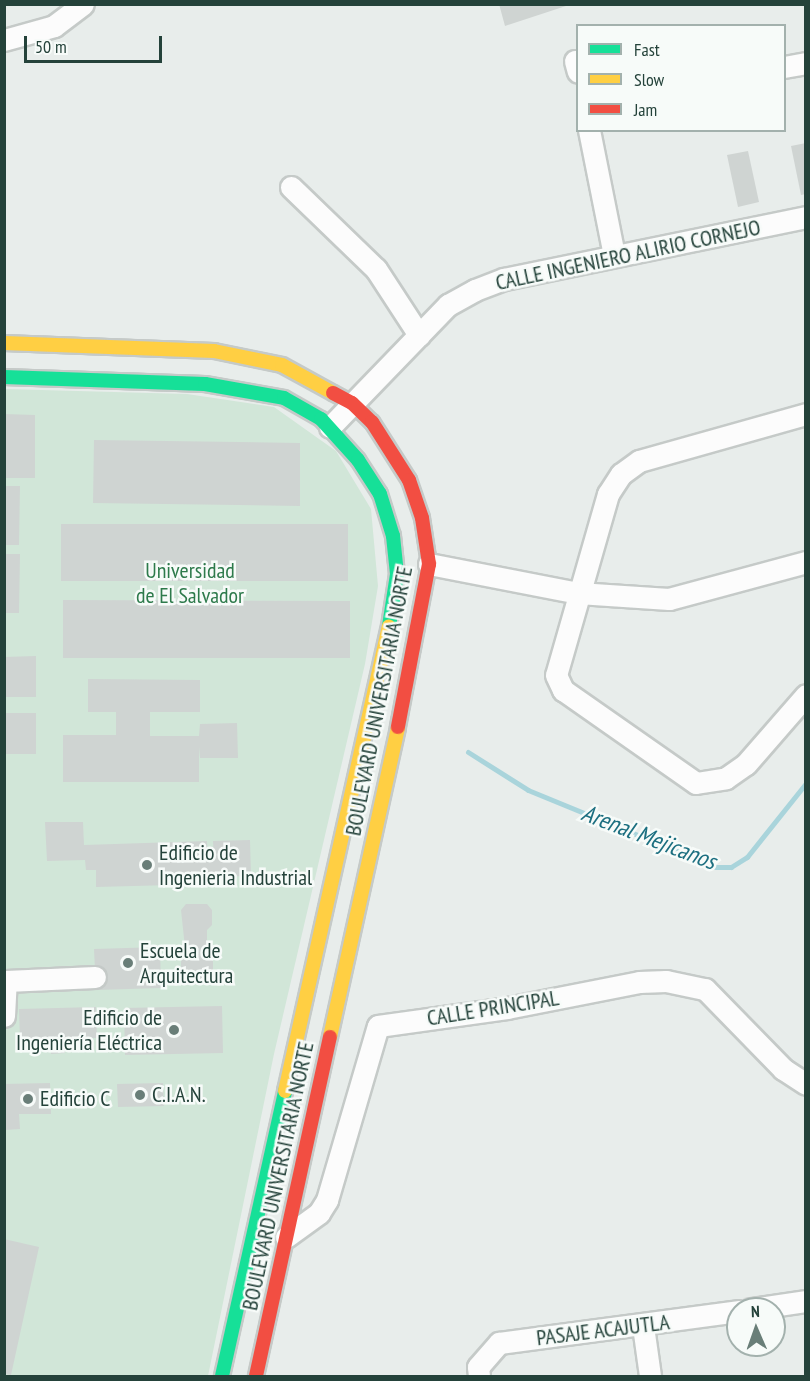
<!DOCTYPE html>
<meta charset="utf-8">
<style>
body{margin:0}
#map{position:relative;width:810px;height:1381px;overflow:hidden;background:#e8edeb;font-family:"PT Sans Narrow",sans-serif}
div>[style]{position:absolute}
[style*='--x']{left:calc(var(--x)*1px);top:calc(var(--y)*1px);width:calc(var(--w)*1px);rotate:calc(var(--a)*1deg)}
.green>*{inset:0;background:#d1e6d8}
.stream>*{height:5px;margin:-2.5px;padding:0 2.5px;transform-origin:2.5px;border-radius:2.5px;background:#a9d4db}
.building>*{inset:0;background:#cfd4d2}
.roads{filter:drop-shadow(2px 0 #c5cac8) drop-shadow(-2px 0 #c5cac8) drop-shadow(0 2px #c5cac8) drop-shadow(0 -2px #c5cac8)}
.street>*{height:21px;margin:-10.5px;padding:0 10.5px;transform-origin:10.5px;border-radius:10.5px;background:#fcfcfc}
.fast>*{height:14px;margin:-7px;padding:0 7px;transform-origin:7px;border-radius:7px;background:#16e098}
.slow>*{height:14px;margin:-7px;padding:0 7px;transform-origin:7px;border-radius:7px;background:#ffcf43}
.jam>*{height:14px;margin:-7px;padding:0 7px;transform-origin:7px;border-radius:7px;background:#f24e42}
.dots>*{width:16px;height:16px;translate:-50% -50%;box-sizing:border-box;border:3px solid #f7fbf9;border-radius:50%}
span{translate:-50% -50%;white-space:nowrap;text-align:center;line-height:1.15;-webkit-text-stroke:5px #f7fbf9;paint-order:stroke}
.street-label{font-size:22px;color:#24423a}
.park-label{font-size:22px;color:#2d7a4b}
.poi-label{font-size:22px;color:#24423a}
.left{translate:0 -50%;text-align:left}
.right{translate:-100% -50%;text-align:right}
.water-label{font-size:24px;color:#1c6f80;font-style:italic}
.frame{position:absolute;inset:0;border:6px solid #24423a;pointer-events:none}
.legend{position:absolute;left:576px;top:24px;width:210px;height:108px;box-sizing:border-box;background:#f7fbf9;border:2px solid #a3b1ad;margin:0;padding:8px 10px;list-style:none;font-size:18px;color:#24423a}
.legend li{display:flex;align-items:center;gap:12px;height:30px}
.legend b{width:30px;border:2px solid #a3b1ad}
.north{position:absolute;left:726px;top:1297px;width:60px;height:60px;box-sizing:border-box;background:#f7fbf9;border:2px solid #a3b1ad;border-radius:50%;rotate:358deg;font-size:16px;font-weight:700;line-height:24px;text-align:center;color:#24423a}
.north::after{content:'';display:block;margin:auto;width:21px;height:27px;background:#697e78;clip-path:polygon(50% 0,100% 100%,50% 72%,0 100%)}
.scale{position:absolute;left:24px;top:36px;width:138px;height:27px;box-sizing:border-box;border:3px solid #24423a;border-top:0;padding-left:8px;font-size:18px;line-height:21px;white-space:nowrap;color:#24423a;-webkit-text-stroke:4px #f7fbf9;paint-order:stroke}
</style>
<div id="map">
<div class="green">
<i style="clip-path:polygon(5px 389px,187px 394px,274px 407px,336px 451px,371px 509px,378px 586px,365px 664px,274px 1054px,208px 1376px,5px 1376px)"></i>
</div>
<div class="stream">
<i style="--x:468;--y:752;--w:71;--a:32.3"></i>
<i style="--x:528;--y:790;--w:203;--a:22.3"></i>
<i style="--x:716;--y:867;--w:15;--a:0"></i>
<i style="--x:731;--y:867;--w:19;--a:-32"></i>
<i style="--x:747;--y:857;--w:95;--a:-51.4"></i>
</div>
<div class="building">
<i style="clip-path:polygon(499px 4px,569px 4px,569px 5px,505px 26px)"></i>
<i style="clip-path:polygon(806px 143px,806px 194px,801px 195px,791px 146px)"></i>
<i style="clip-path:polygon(748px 151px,759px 202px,738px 207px,727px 155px)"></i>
<i style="clip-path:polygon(4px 414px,35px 415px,35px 478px,4px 478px)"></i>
<i style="clip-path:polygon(94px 440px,300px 443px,300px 506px,93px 503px)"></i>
<i style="clip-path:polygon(4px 486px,20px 486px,19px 545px,4px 545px)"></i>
<i style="clip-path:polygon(61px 524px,348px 524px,348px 581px,61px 581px)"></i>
<i style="clip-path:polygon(4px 554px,20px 554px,19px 613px,4px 613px)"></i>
<i style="clip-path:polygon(63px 600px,350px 601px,350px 658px,63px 658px)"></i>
<i style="clip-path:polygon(36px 656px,36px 697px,4px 697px,4px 657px)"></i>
<i style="clip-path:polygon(88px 679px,200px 680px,200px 712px,150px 712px,150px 736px,199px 736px,200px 724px,237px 723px,238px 758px,200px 758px,199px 747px,199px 782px,63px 782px,63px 735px,116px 735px,116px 712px,88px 712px)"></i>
<i style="clip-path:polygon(4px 713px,36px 713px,36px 754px,4px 754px)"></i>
<i style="clip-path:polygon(45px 822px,83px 822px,84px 845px,207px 841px,208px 860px,214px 860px,213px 841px,250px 840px,251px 876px,208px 877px,209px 884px,96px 887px,96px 870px,86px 870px,85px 860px,47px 861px)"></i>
<i style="clip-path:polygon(186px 904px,207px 904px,212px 910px,212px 925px,207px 930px,207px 956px,213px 961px,213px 973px,208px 979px,187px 979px,181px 974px,181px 961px,186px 957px,181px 910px)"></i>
<i style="clip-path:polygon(160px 947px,161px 988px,96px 990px,94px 949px)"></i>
<i style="clip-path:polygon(222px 1006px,223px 1053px,125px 1055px,124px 1008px)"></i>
<i style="clip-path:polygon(96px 1007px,97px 1038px,65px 1038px,65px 1053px,51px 1054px,50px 1038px,20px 1039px,19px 1009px)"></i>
<i style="clip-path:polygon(50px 1083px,51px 1114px,19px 1114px,20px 1129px,5px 1130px,4px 1084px)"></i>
<i style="clip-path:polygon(163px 1083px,164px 1106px,118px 1107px,117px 1084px)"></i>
<i style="clip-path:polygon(4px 1239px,39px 1247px,11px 1375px,4px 1374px)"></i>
</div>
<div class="roads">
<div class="street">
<i style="--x:4;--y:40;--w:52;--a:-15.6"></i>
<i style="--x:54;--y:26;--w:36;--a:-37"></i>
<i style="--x:575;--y:61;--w:11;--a:75"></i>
<i style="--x:784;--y:67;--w:22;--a:-10"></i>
<i style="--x:589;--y:130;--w:127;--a:78.7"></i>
<i style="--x:291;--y:187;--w:118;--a:44"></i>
<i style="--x:376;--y:269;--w:79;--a:56.9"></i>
<i style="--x:806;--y:414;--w:173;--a:164.3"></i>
<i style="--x:639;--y:461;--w:22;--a:144"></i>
<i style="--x:621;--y:474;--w:24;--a:123"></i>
<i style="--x:608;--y:494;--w:188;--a:106"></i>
<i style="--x:556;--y:675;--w:17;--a:65"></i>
<i style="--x:563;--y:690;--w:162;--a:35"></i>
<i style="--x:696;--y:783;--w:30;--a:-9"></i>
<i style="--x:726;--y:778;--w:24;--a:-35"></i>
<i style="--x:746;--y:764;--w:91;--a:-49"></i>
<i style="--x:330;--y:427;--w:170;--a:-46"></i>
<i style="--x:448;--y:305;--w:31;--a:-29"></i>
<i style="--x:475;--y:290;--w:31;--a:-21"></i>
<i style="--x:504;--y:279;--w:308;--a:-11.6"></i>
<i style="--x:429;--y:564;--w:152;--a:11"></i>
<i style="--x:578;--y:593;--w:91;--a:3.8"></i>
<i style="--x:669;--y:599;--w:142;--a:-15.1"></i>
<i style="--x:4;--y:1016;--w:35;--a:-87"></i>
<i style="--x:6;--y:981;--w:89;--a:-2.6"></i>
<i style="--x:286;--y:1237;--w:41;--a:-36"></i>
<i style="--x:319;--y:1213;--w:15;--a:-58"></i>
<i style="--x:327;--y:1200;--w:181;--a:-73.7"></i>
<i style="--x:378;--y:1026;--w:130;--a:-7.9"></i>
<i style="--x:507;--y:1008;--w:135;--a:-11.1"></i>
<i style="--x:639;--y:982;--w:27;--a:-2"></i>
<i style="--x:666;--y:981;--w:40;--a:12"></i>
<i style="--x:705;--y:989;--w:112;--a:45.7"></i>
<i style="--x:783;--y:1069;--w:27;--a:33"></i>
<i style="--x:751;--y:1309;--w:56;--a:-8.3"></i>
<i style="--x:643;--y:1326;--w:50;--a:82"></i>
<i style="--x:479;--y:1376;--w:9;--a:-96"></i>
<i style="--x:478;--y:1367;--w:32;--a:-49"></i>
<i style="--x:499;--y:1343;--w:241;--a:-7.6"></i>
</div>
<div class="fast">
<i style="--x:4;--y:377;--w:201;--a:2"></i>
<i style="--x:205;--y:384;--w:80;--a:10"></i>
<i style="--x:284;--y:398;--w:43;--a:29.6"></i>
<i style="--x:321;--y:419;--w:55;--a:47.9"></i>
<i style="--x:358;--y:460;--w:40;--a:57.1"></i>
<i style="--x:380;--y:494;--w:44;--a:72.8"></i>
<i style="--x:393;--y:536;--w:38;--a:84"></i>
<i style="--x:397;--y:574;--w:53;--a:98.7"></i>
<i style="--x:222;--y:1376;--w:292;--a:-77.5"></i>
</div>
<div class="slow">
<i style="--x:4;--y:343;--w:210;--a:2.2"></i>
<i style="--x:214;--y:351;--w:69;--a:11.6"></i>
<i style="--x:282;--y:365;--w:58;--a:28.8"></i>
<i style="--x:330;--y:1037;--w:317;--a:-77.6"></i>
<i style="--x:285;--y:1091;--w:476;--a:-77.4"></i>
</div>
<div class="jam">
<i style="--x:333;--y:393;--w:21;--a:28"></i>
<i style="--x:352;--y:403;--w:28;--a:44"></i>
<i style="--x:372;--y:422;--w:69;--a:57.5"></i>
<i style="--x:409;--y:480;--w:40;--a:71.1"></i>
<i style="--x:422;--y:518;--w:47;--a:81.3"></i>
<i style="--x:429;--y:564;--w:166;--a:100.8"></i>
<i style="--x:256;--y:1376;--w:347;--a:-77.7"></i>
</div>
</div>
<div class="dots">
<i style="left:147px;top:865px;background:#697e78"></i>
<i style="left:128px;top:963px;background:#697e78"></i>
<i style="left:174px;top:1030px;background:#697e78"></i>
<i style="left:140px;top:1095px;background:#697e78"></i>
<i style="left:28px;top:1099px;background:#697e78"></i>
</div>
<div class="street-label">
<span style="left:628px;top:255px;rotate:-12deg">CALLE INGENIERO ALIRIO CORNEJO</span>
<span style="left:379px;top:701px;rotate:-79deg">BOULEVARD UNIVERSITARIA NORTE</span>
<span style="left:493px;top:1008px;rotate:-9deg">CALLE PRINCIPAL</span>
<span style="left:278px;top:1176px;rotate:-78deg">BOULEVARD UNIVERSITARIA NORTE</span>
<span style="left:603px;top:1330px;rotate:-7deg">PASAJE ACAJUTLA</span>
</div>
<div class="park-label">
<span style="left:190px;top:583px">Universidad<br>de El Salvador</span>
</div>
<div class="poi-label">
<span class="left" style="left:159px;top:865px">Edificio de<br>Ingenieria Industrial</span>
<span class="left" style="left:140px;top:963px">Escuela de<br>Arquitectura</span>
<span class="right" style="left:162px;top:1030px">Edificio de<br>Ingeniería Eléctrica</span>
<span class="left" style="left:152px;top:1095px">C.I.A.N.</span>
<span class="left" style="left:40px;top:1099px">Edificio C</span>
</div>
<div class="water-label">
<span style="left:649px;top:837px;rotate:21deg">Arenal Mejicanos</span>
</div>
<div class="frame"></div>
<ul class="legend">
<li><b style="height:8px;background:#16e098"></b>Fast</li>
<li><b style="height:8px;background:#ffcf43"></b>Slow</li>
<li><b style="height:8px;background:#f24e42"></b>Jam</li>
</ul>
<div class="north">N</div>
<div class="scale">50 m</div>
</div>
